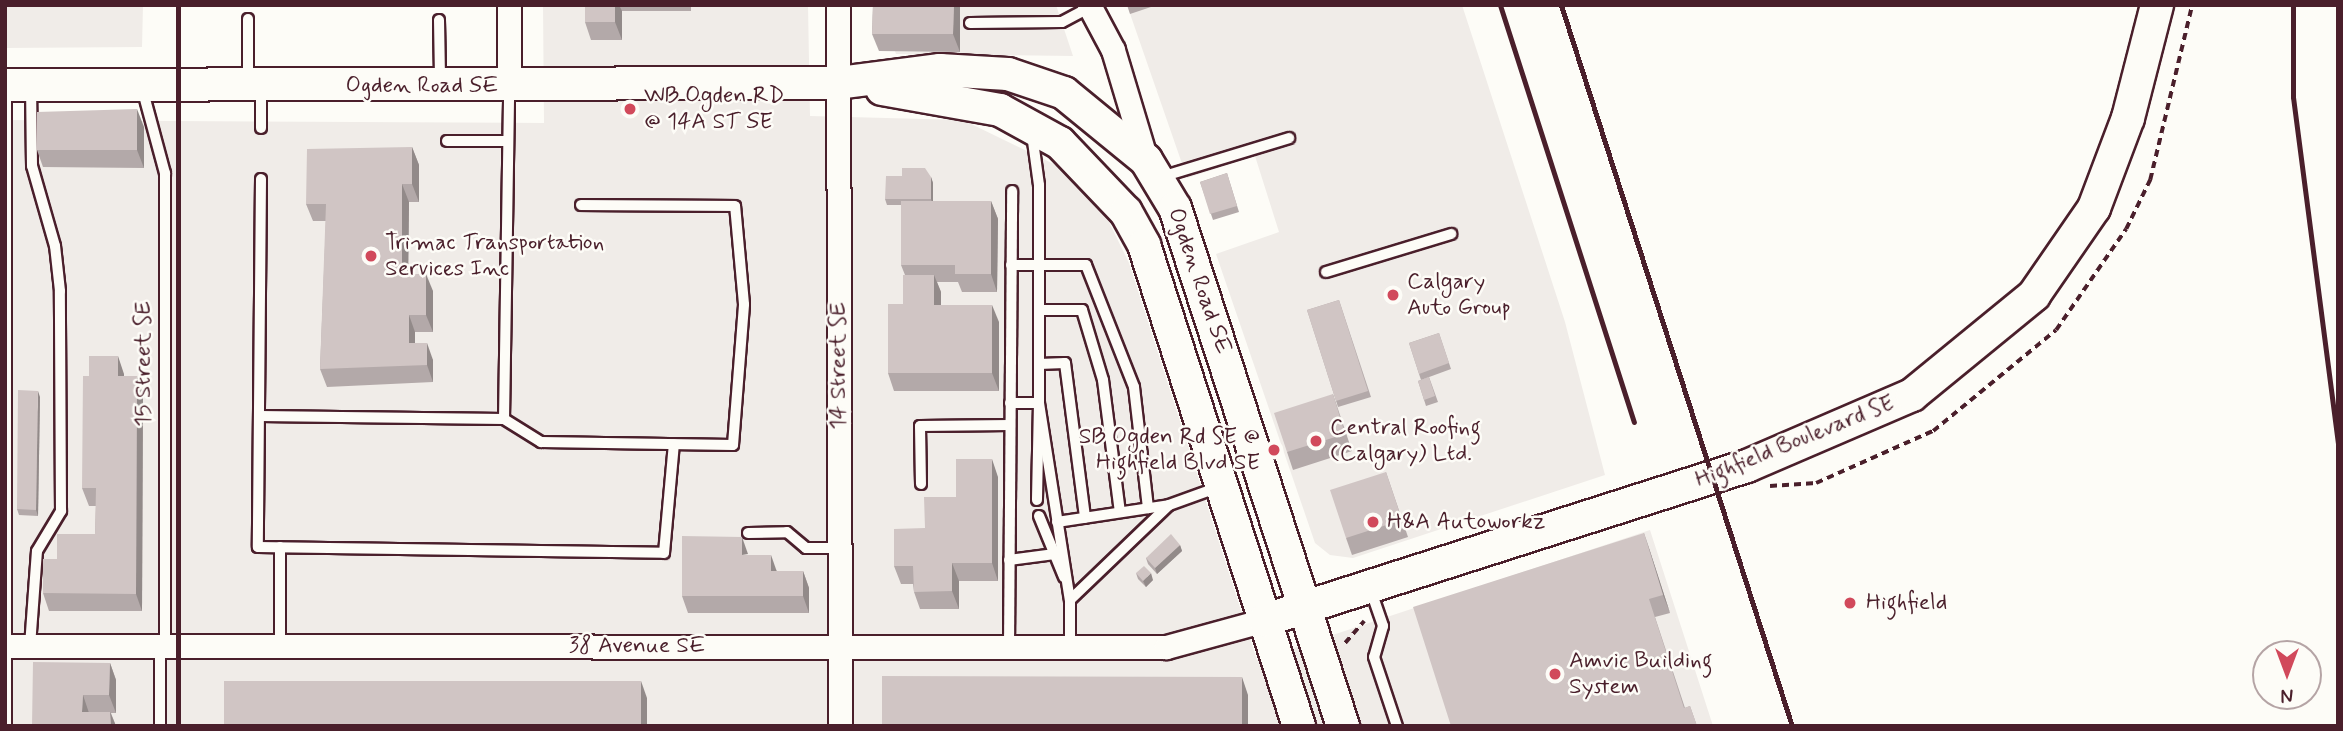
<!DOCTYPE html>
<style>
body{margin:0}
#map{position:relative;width:2343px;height:731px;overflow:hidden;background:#fdfcf7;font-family:Mynerve,sans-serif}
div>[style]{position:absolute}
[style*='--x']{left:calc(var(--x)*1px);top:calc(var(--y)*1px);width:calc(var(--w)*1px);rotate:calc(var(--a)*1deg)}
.built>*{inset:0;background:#f0ece8}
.path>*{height:3.5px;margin-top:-1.75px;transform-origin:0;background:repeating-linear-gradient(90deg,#4a1f2b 0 7px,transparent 0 12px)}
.roads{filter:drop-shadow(2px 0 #4a1f2b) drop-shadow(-2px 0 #4a1f2b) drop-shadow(0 2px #4a1f2b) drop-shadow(0 -2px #4a1f2b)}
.lane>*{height:10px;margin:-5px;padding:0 5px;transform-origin:5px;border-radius:5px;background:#fdfcf7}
.street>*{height:23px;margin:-11.5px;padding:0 11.5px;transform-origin:11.5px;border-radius:11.5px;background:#fdfcf7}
.secondary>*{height:32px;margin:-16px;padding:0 16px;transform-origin:16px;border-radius:16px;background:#fdfcf7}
.rail>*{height:5px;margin:-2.5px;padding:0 2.5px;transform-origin:2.5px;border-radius:2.5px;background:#4a1f2b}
.wall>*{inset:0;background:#b3a9a9}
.shaded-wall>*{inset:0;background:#928a89}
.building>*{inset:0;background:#d0c5c4}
.dots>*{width:19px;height:19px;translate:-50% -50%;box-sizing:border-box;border:4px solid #fdfcf7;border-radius:50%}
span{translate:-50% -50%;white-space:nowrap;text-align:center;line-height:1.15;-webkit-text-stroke:5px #fdfcf7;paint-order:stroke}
.street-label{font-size:23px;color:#4a1f2b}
.poi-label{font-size:23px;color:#4a1f2b}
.left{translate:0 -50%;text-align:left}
.right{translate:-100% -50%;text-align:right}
.frame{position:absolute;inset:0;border:7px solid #4a1f2b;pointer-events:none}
.north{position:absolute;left:2252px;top:640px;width:70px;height:70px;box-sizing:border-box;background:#fdfcf7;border:2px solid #b5a4a5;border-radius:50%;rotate:180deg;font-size:19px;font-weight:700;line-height:28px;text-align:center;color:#4a1f2b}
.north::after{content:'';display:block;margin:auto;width:24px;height:32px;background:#d1495b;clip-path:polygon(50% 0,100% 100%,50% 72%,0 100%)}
</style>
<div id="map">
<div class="built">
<i style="clip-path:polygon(5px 5px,143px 5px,142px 47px,5px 48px)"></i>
<i style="clip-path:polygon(543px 5px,808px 5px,810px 116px,963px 120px,1058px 166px,1109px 222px,1129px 263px,1257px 660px,1650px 530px,1713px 726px,5px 726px,5px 120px,544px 123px)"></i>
<i style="clip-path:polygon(879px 5px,1056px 5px,1073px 56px,896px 54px)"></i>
<i style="clip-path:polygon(1127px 5px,1462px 5px,1565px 322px,1605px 475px,1353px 558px,1330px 555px,1315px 543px,1216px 254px,1279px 232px,1255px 156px,1187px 178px)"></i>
</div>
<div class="path">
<i style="--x:1770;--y:486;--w:46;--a:-3.7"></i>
<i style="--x:1816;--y:483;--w:128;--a:-24"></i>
<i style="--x:1933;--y:431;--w:159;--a:-39.4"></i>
<i style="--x:2056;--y:330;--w:123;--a:-55.3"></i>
<i style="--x:2126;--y:229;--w:55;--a:-63.9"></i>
<i style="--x:2150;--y:180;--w:180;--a:-76.5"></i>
<i style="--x:1345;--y:643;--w:29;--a:-49"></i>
</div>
<div class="roads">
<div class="lane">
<i style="--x:248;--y:19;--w:64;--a:90"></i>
<i style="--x:439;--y:20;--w:60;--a:89"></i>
<i style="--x:970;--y:23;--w:92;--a:-0.6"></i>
<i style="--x:1062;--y:22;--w:32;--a:-28"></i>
<i style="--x:261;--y:86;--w:42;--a:90"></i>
<i style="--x:142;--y:88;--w:88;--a:74.9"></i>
<i style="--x:165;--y:173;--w:473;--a:90"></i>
<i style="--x:1032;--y:134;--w:51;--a:82.2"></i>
<i style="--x:1039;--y:185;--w:218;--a:90"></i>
<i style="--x:1039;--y:403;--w:199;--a:81.1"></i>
<i style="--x:1070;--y:600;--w:47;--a:90"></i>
<i style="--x:447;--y:141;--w:61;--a:0"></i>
<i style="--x:1161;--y:177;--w:134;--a:-16.9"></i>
<i style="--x:261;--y:179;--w:368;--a:90.5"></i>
<i style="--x:258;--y:547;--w:406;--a:0.8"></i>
<i style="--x:664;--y:553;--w:109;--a:-84.8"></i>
<i style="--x:1011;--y:265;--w:75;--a:0"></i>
<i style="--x:1086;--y:265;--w:131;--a:68.5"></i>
<i style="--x:1134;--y:387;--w:122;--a:83.4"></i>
<i style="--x:1326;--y:272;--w:131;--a:-16.9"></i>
<i style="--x:1040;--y:310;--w:42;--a:0"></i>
<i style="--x:1082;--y:310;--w:73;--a:73.3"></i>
<i style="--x:1103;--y:380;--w:133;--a:82.7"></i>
<i style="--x:1039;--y:364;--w:26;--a:-2"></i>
<i style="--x:1065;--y:363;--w:156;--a:82.6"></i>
<i style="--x:1010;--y:403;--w:29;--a:0"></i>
<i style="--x:1039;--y:403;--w:97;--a:91.2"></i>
<i style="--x:260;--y:416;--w:244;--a:0.7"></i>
<i style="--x:504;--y:419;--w:44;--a:31.9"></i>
<i style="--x:541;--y:442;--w:192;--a:0.9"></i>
<i style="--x:733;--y:445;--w:141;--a:-85.5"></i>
<i style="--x:744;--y:304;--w:98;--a:-95.2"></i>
<i style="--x:735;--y:206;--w:154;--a:-179.6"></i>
<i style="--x:504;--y:419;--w:333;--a:-89.1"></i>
<i style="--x:921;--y:484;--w:58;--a:-91"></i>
<i style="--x:920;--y:426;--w:90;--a:-0.6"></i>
<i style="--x:1039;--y:516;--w:66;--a:67.7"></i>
<i style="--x:1057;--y:522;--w:113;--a:-8.6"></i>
<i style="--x:1169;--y:505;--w:53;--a:-19.8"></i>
<i style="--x:748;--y:533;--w:39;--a:-1"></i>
<i style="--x:787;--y:532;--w:25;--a:40"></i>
<i style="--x:806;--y:548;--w:34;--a:0"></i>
<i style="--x:280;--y:547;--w:99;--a:90"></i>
<i style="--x:1009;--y:560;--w:46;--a:-7.4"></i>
<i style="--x:1371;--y:591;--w:37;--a:71"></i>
<i style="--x:1383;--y:626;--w:32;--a:106"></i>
<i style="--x:1374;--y:657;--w:73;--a:71.6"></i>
<i style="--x:1070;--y:600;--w:137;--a:-43.8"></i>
<i style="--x:30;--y:646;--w:95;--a:-85.8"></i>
<i style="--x:37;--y:551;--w:47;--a:-59"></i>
<i style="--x:61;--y:511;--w:220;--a:-90.3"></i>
<i style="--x:60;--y:291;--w:45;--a:-96.3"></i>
<i style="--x:55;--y:246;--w:83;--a:-106"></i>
<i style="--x:32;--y:166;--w:77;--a:-90.7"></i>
<i style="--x:160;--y:646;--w:80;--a:90"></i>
<i style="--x:1009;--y:647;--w:456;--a:-89.6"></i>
<i style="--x:6;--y:726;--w:638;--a:-90"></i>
</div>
<div class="street">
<i style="--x:838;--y:5;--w:721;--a:89.84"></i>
<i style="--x:1089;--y:5;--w:51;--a:61.9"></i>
<i style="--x:1113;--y:50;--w:115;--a:73.3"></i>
<i style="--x:509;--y:86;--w:81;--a:-90"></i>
<i style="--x:5;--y:646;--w:1161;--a:0.05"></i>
<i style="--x:1166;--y:647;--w:103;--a:-15.3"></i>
</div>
<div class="secondary">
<i style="--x:5;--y:85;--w:833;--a:-0.14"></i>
<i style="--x:838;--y:83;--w:103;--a:-7.3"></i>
<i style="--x:940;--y:70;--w:68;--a:3.4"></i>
<i style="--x:1008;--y:74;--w:59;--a:18.7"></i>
<i style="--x:1064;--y:93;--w:106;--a:39.3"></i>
<i style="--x:1146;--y:160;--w:56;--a:58.9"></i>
<i style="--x:1175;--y:208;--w:545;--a:72.03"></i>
<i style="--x:882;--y:89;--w:120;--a:10.1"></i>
<i style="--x:1000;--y:110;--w:68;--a:28.8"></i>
<i style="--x:1060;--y:143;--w:95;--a:46.3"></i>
<i style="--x:1126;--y:212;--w:38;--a:61"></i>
<i style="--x:1144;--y:245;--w:505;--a:72.14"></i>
<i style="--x:1265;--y:620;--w:506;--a:-17.72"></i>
<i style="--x:1747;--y:466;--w:180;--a:-23.3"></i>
<i style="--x:1912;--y:395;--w:158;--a:-39.3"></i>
<i style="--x:2034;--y:295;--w:106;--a:-55.4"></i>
<i style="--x:2094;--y:208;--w:96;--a:-69.3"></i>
<i style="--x:2128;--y:118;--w:117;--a:-75.6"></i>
</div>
</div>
<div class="rail">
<i style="--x:178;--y:5;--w:721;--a:90"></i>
<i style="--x:1500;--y:5;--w:438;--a:72.2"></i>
<i style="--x:1561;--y:5;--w:757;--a:72.24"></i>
<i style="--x:2293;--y:5;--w:92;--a:90"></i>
<i style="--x:2293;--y:97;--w:349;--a:82.6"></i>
</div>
<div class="wall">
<i style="clip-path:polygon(585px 5px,691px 5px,691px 11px,622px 11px,622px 40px,591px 40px,585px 22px)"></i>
<i style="clip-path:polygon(873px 5px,960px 5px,960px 52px,879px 51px,872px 34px)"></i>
<i style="clip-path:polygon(1127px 5px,1157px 5px,1130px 14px)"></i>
<i style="clip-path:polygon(144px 127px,144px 168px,43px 167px,37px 150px)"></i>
<i style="clip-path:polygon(412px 147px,419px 165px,419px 202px,409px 202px,408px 274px,433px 291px,433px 332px,415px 332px,415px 343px,433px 360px,433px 382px,327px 387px,320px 369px,326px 221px,313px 221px,306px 204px)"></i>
<i style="clip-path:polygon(1227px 173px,1239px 212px,1213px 220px,1200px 182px)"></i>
<i style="clip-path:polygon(931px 177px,933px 183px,933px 201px,991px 201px,998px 219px,997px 292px,962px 292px,958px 282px,937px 282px,941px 292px,941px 305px,999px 322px,999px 391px,894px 391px,888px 373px,903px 304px,905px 275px,901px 265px,901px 205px,887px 205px,885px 199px)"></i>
<i style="clip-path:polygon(1339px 300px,1371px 397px,1338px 407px,1307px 310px)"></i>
<i style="clip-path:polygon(1439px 333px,1451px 369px,1421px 380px,1409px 343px)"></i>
<i style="clip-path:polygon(124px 374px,124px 376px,143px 394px,142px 611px,49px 611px,43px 593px,57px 559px,95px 534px,96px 506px,89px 506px,82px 488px)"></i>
<i style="clip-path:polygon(1429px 377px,1438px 402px,1426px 406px,1418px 381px)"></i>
<i style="clip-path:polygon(1333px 394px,1352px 451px,1293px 470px,1287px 452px)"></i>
<i style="clip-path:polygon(40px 397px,38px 516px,19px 515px,17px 509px)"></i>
<i style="clip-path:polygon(1386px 472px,1408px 537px,1352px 555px,1346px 538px)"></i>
<i style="clip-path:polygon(998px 477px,998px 581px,959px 581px,959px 609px,920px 609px,914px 592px,913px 584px,901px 584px,894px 566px,925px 528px,956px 497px)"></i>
<i style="clip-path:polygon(1644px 533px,1670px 613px,1655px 617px,1685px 708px,1690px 706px,1697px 726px,1451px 726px)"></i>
<i style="clip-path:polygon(1180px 545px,1182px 551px,1157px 574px,1148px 564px,1146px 558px)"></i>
<i style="clip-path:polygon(748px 555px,777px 571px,803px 571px,809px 588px,809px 613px,688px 613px,682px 596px)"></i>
<i style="clip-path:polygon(1136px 573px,1153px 580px,1146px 587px,1138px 579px)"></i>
<i style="clip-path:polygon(110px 663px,116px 680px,116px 713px,111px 713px,116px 726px,32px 726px)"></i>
</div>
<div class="shaded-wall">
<i style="clip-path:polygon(615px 5px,619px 5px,622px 11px,622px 40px,615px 22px)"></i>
<i style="clip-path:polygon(954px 5px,960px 5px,960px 52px,953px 34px)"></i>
<i style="clip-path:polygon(137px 109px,144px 127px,144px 168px,137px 150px)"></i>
<i style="clip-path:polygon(412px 147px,419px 165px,419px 202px,412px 184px)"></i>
<i style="clip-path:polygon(931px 177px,933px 183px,933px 206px,931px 199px)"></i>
<i style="clip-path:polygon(402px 184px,409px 202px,408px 291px,402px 274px)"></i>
<i style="clip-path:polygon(991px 201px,998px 219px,997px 292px,991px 274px)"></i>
<i style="clip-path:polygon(426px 274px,433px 291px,433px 332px,426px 315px)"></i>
<i style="clip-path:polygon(934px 275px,941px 292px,941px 322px,934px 305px)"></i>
<i style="clip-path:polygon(992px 305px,999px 322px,999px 391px,992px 373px)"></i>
<i style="clip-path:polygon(409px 315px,415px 332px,415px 360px,409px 343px)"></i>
<i style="clip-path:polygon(427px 343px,433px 360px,433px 382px,427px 365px)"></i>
<i style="clip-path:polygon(118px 356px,124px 374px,124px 394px,118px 376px)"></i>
<i style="clip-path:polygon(137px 376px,143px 394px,142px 611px,136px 594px)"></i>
<i style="clip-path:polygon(38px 391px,40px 397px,38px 516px,36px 510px)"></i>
<i style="clip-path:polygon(992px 459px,998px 477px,998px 581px,992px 563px)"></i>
<i style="clip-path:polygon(1644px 533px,1650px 551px,1670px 613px,1663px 595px)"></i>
<i style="clip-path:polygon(742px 537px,748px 554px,742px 555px)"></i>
<i style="clip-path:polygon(1180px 545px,1182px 551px,1157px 574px,1155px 568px)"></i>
<i style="clip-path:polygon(771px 555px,777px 572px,771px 571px)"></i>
<i style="clip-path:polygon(952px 563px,959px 581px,959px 609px,952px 591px)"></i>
<i style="clip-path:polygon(803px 571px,809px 588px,809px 613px,803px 596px)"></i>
<i style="clip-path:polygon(1151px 573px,1153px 580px,1146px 587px,1143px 581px)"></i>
<i style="clip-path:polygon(110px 663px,116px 680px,116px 713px,109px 695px)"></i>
<i style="clip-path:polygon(1242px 677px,1248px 695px,1248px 726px,1242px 726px)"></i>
<i style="clip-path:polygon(641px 681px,647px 698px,647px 726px,641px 726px)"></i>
<i style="clip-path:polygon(83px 695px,89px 713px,82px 712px)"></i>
<i style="clip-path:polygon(110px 712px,116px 726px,111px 726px)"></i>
</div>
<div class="building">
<i style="clip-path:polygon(585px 5px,615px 5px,615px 22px,585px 22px)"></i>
<i style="clip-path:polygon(873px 5px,954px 5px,953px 34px,872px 34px)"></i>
<i style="clip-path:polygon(137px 109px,137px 150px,37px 150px,37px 112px)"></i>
<i style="clip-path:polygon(412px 147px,412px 184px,402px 184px,402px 274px,426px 274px,426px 315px,409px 315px,409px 343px,427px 343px,427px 365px,320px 369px,326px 204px,306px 204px,307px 149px)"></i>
<i style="clip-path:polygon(902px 168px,925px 168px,931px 177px,931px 199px,885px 199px,886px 176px,902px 176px)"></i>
<i style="clip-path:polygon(1227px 173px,1237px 206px,1210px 214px,1200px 182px)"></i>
<i style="clip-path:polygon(901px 201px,991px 201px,991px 274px,955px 274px,955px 265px,901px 265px)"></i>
<i style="clip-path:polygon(903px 275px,934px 275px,934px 305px,992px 305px,992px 373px,888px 373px,888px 304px,903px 304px)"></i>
<i style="clip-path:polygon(1339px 300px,1368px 391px,1336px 401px,1307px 310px)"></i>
<i style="clip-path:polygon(1439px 333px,1449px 363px,1419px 374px,1409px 343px)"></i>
<i style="clip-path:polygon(89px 356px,118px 356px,118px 376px,137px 376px,136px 594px,43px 593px,43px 559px,57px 559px,57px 534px,95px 534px,96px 488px,82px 488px,83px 376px,89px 376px)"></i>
<i style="clip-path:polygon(1429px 377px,1435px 396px,1424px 400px,1418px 381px)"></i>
<i style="clip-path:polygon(18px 390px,38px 391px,36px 510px,17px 509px)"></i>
<i style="clip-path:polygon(1333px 394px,1345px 434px,1287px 452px,1274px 413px)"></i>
<i style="clip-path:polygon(956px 459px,992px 459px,992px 563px,952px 563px,952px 591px,914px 592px,913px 566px,894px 566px,894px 529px,925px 528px,924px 497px,956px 497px)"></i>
<i style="clip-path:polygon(1386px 472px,1402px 520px,1346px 538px,1330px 490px)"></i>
<i style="clip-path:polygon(1644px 533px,1663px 595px,1649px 599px,1684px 708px,1690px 706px,1697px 726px,1451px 726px,1413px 607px)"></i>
<i style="clip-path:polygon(1171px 534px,1180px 545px,1155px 568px,1146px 558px)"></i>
<i style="clip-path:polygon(682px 536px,742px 537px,742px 555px,771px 555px,771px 571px,803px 571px,803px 596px,682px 596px)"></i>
<i style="clip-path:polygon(1144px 566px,1151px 573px,1143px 581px,1136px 573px)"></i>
<i style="clip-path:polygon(33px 662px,110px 663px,109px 695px,83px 695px,82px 712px,110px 712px,111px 726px,32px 726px)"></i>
<i style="clip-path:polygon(882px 676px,1242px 677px,1242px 726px,882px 726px)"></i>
<i style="clip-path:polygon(224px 681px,641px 681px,641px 726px,224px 726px)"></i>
</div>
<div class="dots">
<i style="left:630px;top:109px;background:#d1495b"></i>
<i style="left:371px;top:256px;background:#d1495b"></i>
<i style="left:1393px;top:295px;background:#d1495b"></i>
<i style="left:1316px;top:441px;background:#d1495b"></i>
<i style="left:1274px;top:450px;background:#d1495b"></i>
<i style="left:1373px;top:522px;background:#d1495b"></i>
<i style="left:1850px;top:603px;background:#d1495b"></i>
<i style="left:1555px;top:674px;background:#d1495b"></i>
</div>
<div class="street-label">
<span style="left:422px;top:86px">Ogden Road SE</span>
<span style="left:1199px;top:281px;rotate:71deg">Ogden Road SE</span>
<span style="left:144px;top:364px;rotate:-90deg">15 Street SE</span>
<span style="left:839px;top:366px;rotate:-90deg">14 Street SE</span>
<span style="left:1795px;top:442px;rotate:-22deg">Highfield Boulevard SE</span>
<span style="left:637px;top:646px">38 Avenue SE</span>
</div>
<div class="poi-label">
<span class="left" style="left:644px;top:109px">WB Ogden RD<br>@ 14A ST SE</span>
<span class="left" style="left:385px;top:256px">Trimac Transportation<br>Services Inc</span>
<span class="left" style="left:1407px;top:295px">Calgary<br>Auto Group</span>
<span class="left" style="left:1330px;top:441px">Central Roofing<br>(Calgary) Ltd.</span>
<span class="right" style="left:1260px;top:450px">SB Ogden Rd SE @<br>Highfield Blvd SE</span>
<span class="left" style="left:1387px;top:522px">H&amp;A Autoworkz</span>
<span class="left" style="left:1866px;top:603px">Highfield</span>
<span class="left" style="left:1569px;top:674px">Amvic Building<br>System</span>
</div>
<div class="frame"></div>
<div class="north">N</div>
</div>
